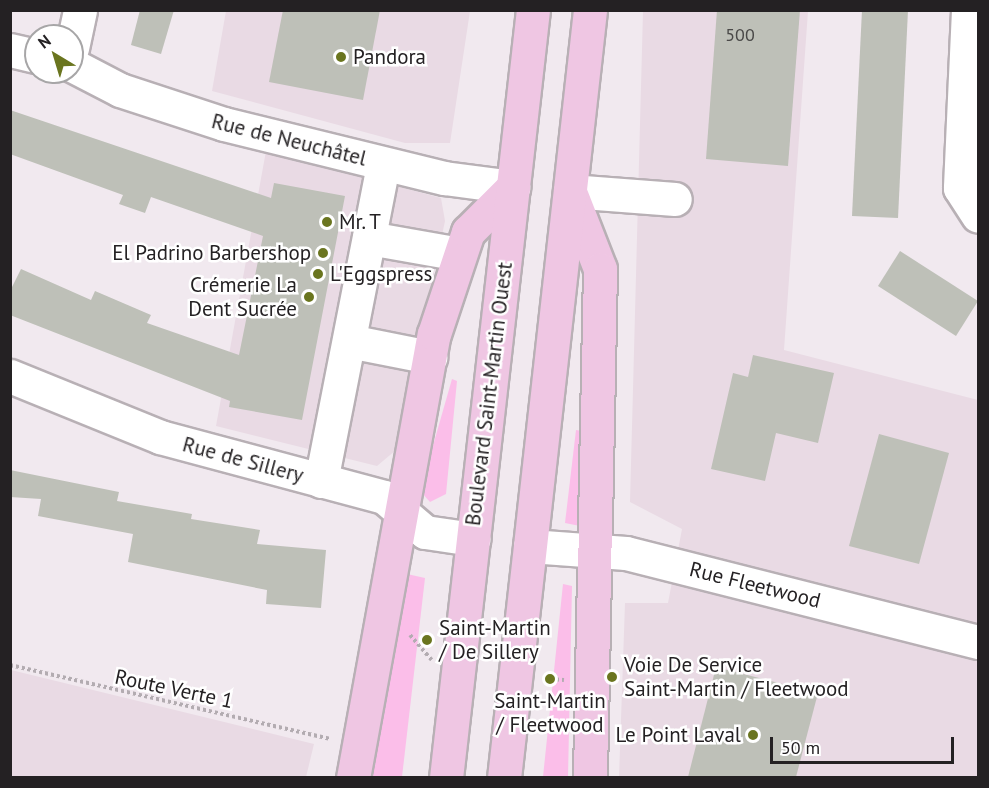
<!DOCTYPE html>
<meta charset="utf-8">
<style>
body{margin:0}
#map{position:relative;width:989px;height:788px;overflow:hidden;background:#f1e9ef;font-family:"PT Sans",sans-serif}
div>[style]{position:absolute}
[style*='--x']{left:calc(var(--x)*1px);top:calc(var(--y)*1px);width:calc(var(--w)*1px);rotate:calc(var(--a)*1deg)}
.built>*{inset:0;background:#e9dae4}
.green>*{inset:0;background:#fbbee9}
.building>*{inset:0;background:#bec0b8}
.path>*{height:4px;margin-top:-2px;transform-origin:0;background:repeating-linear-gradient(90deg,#b3acb1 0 3px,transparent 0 6px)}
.roads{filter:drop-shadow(2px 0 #b8b0b5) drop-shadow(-2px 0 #b8b0b5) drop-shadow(0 2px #b8b0b5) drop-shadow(0 -2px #b8b0b5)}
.minor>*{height:33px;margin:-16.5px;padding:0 16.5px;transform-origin:16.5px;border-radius:16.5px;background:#fff}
.major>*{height:33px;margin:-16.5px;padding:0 16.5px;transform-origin:16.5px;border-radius:16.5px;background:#efc6e3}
.dots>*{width:16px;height:16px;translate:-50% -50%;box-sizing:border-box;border:3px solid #fff;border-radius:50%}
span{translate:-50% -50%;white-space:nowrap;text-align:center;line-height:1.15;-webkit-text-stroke:5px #fff;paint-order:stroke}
.number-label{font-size:18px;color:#4a4948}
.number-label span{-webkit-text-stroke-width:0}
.poi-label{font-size:21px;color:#242123}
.left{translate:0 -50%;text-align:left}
.right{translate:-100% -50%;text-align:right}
.street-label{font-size:21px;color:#242123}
.frame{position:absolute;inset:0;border:12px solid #242123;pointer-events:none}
.north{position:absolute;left:24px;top:24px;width:60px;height:60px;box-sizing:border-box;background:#fff;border:2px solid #a7a6a7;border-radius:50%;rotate:322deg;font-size:16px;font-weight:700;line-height:24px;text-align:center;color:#242123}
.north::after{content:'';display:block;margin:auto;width:21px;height:27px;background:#6a751f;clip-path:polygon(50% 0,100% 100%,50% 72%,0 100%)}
.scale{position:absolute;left:770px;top:737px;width:184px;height:27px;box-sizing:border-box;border:3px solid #242123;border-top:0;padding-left:8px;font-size:18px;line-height:21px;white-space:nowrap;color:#242123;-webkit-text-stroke:4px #fff;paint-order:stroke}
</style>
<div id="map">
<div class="built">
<i style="clip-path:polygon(226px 11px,470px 11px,450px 143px,405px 143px,212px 91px)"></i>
<i style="clip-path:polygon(643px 11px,808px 11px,784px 350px,978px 400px,978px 777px,619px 778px,625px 603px,668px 603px,682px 529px,630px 502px)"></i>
<i style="clip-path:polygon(266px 151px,441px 198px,445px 221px,396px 450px,377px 466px,216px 426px)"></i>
<i style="clip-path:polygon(11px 670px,314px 744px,306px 777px,11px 777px)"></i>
</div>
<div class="green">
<i style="clip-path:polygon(452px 379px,457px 381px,446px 494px,430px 502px,421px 492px,424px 477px)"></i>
<i style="clip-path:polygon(576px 430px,582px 431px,580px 526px,565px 523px)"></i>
<i style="clip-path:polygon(407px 574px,425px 578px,402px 777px,367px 778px)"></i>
<i style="clip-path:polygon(563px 584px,572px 586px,568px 777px,543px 777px)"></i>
</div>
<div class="building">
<i style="clip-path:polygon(140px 10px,174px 10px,161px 54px,131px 45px)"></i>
<i style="clip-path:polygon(283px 10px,380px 10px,363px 100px,269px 82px)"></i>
<i style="clip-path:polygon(717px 10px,800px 10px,788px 166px,706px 159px)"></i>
<i style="clip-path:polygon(862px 10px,908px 10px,898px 218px,852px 216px)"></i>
<i style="clip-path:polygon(10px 110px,271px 198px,274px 183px,345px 196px,302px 420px,229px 407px,230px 401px,10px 315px,10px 291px,21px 269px,91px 300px,95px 291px,151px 315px,147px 323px,239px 355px,263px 236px,151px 197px,145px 213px,119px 204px,123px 195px,10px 154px)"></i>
<i style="clip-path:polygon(900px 251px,978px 301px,956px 336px,878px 286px)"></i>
<i style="clip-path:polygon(753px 355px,834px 373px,818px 443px,776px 433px,765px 481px,711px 469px,733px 373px,748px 377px)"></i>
<i style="clip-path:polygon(879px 434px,949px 453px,919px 564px,849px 546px)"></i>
<i style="clip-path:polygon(10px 470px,119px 492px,117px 501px,192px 514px,191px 519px,260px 530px,257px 544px,326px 550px,321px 608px,266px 604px,267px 590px,128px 562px,133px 534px,38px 516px,41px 499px,10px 497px)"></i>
<i style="clip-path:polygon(716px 667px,818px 693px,796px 777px,688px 777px)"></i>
</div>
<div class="path">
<i style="--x:410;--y:635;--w:33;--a:49"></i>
<i style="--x:10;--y:665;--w:329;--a:13"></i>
<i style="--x:550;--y:679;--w:14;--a:4"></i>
</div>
<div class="roads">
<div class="minor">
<i style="--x:968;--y:10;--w:178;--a:92.6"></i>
<i style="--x:960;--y:188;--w:33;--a:57"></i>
<i style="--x:72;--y:48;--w:39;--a:-78"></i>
<i style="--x:10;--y:50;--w:27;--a:13"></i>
<i style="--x:72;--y:65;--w:54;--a:27.5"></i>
<i style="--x:120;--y:90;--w:109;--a:18.1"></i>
<i style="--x:224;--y:124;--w:227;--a:13.8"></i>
<i style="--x:444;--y:178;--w:70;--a:7.4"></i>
<i style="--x:570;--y:191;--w:105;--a:4.4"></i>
<i style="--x:369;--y:238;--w:92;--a:10"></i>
<i style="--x:349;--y:341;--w:83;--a:11.2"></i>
<i style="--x:10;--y:376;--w:162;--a:22.1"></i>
<i style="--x:160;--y:437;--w:232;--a:15"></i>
<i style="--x:384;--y:497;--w:54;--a:40.5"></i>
<i style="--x:425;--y:532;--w:49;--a:8.3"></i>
<i style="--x:321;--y:481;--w:323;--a:-78.9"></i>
<i style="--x:530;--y:546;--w:96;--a:4.2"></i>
<i style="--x:626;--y:553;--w:363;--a:14.2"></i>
</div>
<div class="major">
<i style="--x:572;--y:197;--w:77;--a:68.7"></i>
<i style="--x:600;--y:269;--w:509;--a:91.13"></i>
<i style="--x:353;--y:778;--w:451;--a:-79.7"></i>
<i style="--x:434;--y:334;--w:108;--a:-71.6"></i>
<i style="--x:468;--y:232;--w:64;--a:-45"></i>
<i style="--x:446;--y:778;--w:773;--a:-83.54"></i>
<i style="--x:504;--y:778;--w:773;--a:-83.61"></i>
</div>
</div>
<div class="dots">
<i style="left:341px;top:57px;background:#6a751f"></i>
<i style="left:327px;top:222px;background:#6a751f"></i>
<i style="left:323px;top:253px;background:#6a751f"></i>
<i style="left:318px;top:274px;background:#6a751f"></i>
<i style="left:309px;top:297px;background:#6a751f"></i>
<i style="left:427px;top:640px;background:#6a751f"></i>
<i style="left:612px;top:677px;background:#6a751f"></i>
<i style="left:550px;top:679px;background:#6a751f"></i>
<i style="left:753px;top:735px;background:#6a751f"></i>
</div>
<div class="number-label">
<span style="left:740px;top:35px">500</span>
</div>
<div class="poi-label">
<span class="left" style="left:353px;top:57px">Pandora</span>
<span class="left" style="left:339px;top:222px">Mr. T</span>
<span class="right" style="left:311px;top:253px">El Padrino Barbershop</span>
<span class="left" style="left:330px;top:274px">L'Eggspress</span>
<span class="right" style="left:297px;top:297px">Crémerie La<br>Dent Sucrée</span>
<span class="left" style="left:439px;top:640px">Saint-Martin<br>/ De Sillery</span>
<span class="left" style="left:624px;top:677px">Voie De Service<br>Saint-Martin / Fleetwood</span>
<span style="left:550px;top:713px">Saint-Martin<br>/ Fleetwood</span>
<span class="right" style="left:741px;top:735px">Le Point Laval</span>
</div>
<div class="street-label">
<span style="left:289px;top:140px;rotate:14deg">Rue de Neuchâtel</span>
<span style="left:489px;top:394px;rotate:-83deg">Boulevard Saint-Martin Ouest</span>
<span style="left:243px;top:460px;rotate:15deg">Rue de Sillery</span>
<span style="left:755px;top:585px;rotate:14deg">Rue Fleetwood</span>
<span style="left:174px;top:689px;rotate:12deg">Route Verte 1</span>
</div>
<div class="frame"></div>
<div class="north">N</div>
<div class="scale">50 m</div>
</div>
